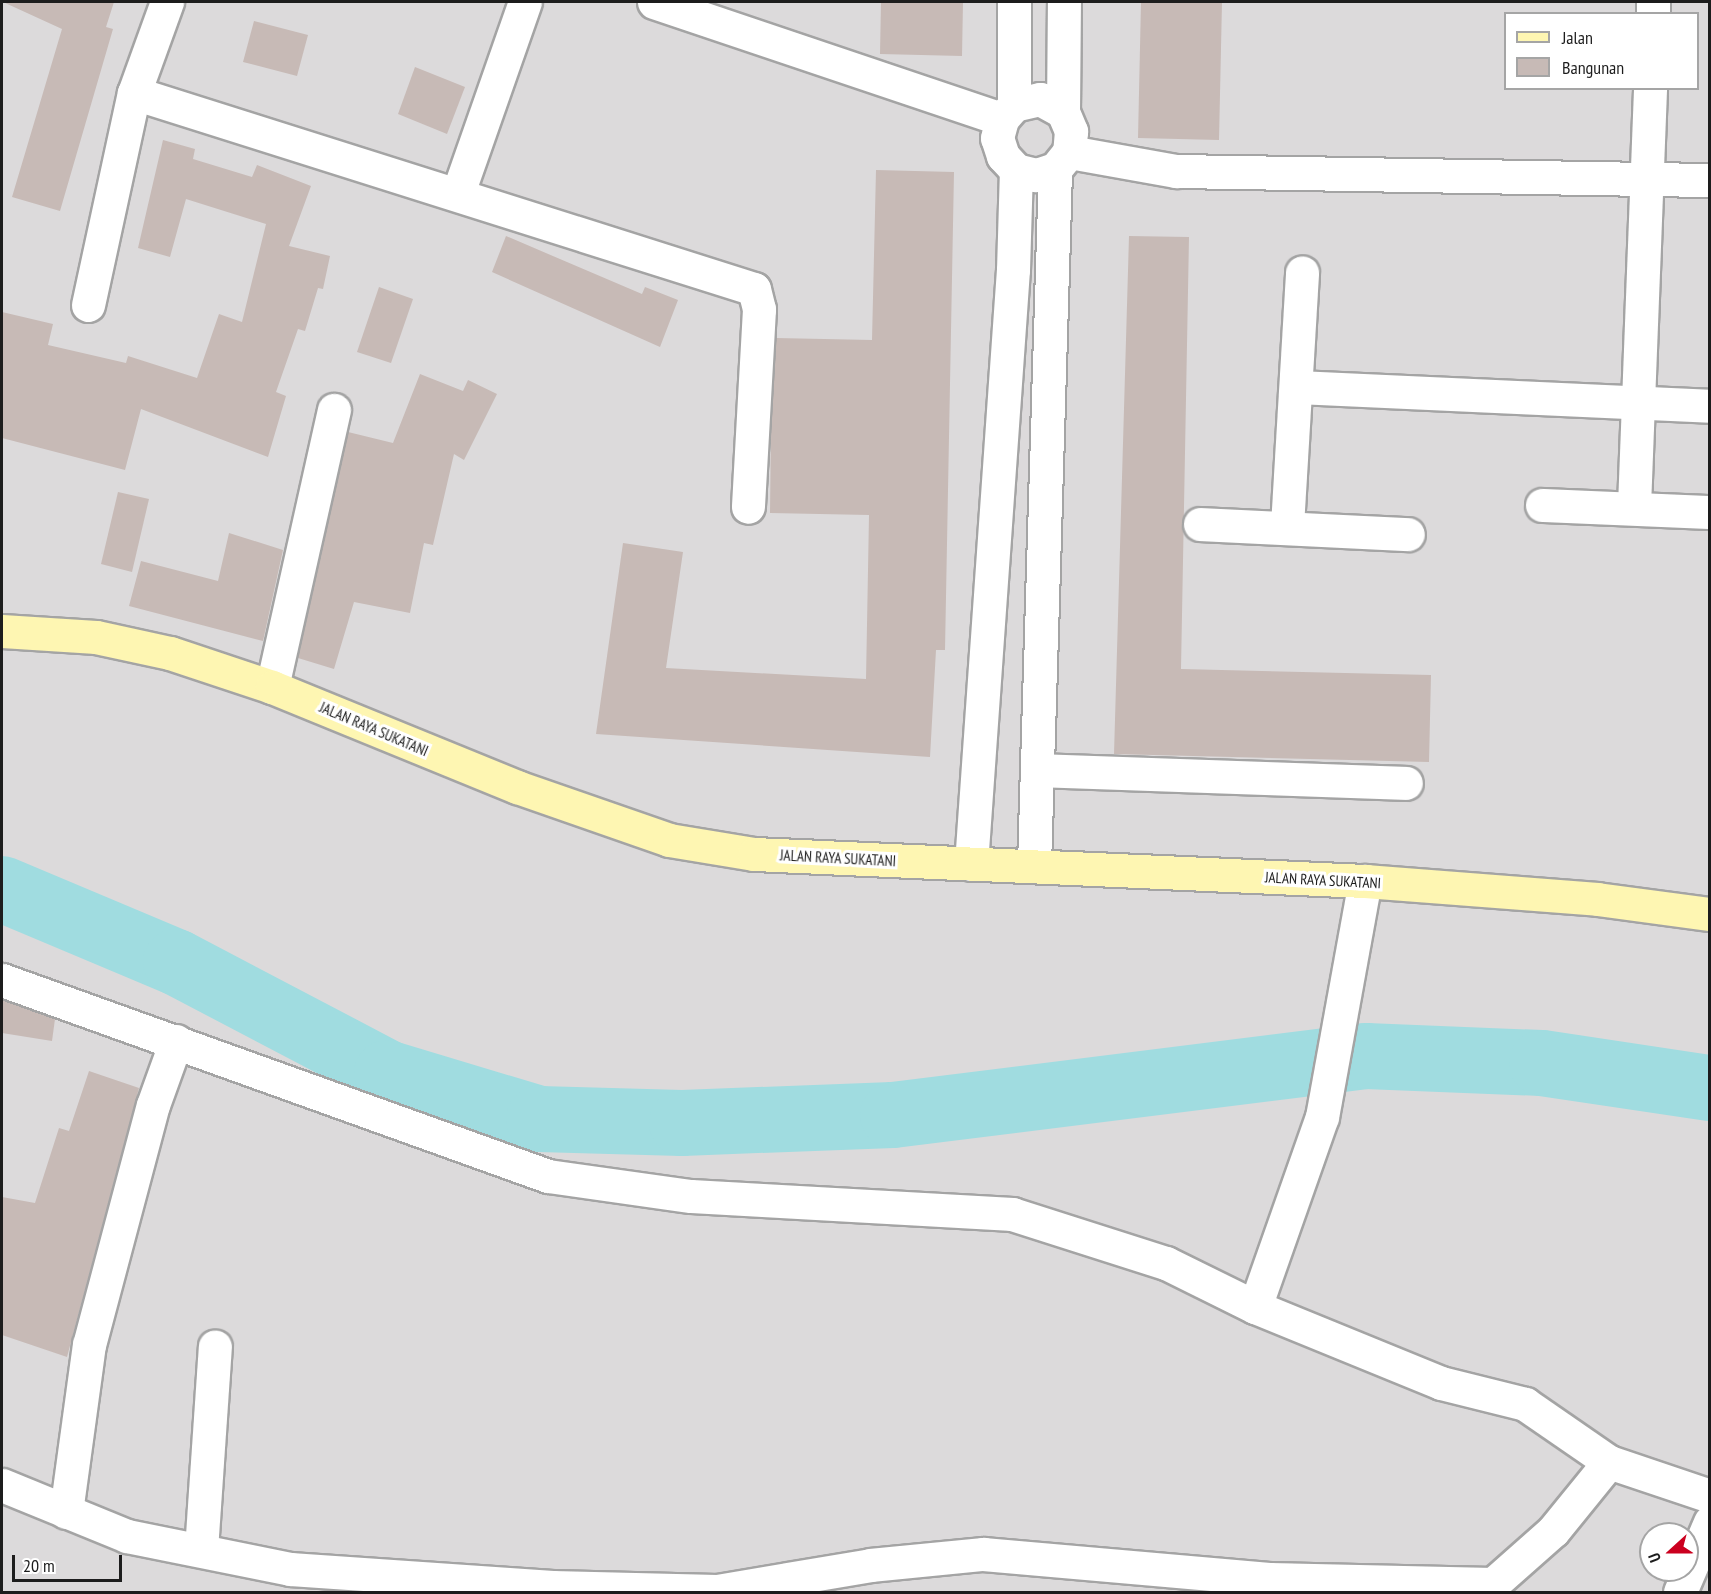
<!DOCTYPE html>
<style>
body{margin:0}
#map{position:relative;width:1711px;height:1594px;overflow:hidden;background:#efe9e3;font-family:"PT Sans Narrow",sans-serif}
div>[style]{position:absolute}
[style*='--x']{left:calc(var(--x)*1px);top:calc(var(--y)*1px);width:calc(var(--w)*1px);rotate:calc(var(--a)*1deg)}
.residential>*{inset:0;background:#dcdadb}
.river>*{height:66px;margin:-33px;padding:0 33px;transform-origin:33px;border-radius:33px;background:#a0dce0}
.building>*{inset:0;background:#c7bab6}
.roads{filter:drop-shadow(2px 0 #a4a4a4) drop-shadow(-2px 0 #a4a4a4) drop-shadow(0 2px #a4a4a4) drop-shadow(0 -2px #a4a4a4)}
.street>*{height:33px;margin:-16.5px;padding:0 16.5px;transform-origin:16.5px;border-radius:16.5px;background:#fff}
.secondary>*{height:33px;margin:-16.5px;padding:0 16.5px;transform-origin:16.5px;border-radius:16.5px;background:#fef6b2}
span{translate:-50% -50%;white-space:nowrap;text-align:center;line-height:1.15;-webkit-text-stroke:6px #fff;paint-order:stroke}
.street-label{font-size:15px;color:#1d1d1d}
.frame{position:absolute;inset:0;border:3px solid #1d1d1d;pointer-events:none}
.legend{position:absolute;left:1504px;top:12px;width:195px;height:78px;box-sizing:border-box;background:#fff;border:2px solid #a5a5a5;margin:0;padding:8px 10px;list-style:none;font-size:18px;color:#1d1d1d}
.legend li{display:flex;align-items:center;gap:12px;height:30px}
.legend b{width:30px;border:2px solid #a5a5a5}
.north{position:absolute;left:1639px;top:1522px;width:60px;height:60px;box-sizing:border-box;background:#fff;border:2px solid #a5a5a5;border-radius:50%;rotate:249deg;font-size:16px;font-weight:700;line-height:24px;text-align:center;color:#1d1d1d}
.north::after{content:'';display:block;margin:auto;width:21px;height:27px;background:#cb001f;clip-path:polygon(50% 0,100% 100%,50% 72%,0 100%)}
.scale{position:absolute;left:12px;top:1555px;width:110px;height:27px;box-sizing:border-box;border:3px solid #1d1d1d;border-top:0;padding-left:8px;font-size:18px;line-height:21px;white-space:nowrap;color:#1d1d1d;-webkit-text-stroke:4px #fff;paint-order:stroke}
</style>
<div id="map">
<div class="residential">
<i style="clip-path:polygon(evenodd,2px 2px,1709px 2px,1709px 1592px,2px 1592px,2px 2px,1506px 14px,1698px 14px,1698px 88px,1506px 88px,1506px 14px,2px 2px,1651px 1534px,1687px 1534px,1687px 1570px,1651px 1570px,1651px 1534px)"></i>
</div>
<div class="river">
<i style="--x:2;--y:889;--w:189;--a:22.8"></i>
<i style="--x:176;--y:962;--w:238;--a:27.7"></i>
<i style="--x:387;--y:1073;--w:159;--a:16.8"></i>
<i style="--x:539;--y:1119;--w:143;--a:1.6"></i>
<i style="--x:682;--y:1123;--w:211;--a:-2.2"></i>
<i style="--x:893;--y:1115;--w:477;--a:-7.1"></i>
<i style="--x:1366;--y:1056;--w:176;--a:2.3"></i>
<i style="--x:1542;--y:1063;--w:170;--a:8.5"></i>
</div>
<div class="building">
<i style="clip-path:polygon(3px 2px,114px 2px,106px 27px,113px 29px,60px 211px,12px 197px,62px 29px)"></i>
<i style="clip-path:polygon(881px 2px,963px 2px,962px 56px,880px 54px)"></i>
<i style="clip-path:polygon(1141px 2px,1222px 2px,1219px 140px,1138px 138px)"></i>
<i style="clip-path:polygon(254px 21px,308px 35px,297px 76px,243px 62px)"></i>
<i style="clip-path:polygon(415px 67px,465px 87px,447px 134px,398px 114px)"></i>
<i style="clip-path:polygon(163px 140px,195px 149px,193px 159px,252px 177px,257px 165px,311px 186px,289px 246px,330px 256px,323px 289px,318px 288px,305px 331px,298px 329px,276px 392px,286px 396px,268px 457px,141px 409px,125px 470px,2px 438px,2px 312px,53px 324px,48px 345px,126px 363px,128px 356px,197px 378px,219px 314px,242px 322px,266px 224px,186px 199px,170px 257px,138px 248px)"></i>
<i style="clip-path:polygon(876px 170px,954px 172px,945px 650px,936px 650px,930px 757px,596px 734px,623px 543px,683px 552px,666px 668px,866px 679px,869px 515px,770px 513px,771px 425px,776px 338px,872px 340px)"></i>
<i style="clip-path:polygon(506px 236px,642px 294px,645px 287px,678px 300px,660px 347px,492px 272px)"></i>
<i style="clip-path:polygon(1129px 236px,1189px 237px,1181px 669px,1431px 675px,1429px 762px,1114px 754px)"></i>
<i style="clip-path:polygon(379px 287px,413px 299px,391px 363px,357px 352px)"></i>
<i style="clip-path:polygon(420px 374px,463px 391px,468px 380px,497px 394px,464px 460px,454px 454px,433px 545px,424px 543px,410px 613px,354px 602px,334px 669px,298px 658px,348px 432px,393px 443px)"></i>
<i style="clip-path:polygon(118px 492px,149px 499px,132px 572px,101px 564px)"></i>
<i style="clip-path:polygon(229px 533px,283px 550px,263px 641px,129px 606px,141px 561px,218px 581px)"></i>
<i style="clip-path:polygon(2px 1000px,55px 1019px,52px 1041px,2px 1033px)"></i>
<i style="clip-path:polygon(89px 1071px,139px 1088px,67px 1357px,2px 1335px,2px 1197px,35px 1203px,59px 1128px,69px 1131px)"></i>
</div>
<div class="roads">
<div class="street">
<i style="--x:654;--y:2;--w:367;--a:18.6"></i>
<i style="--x:1014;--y:2;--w:103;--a:90"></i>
<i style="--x:1653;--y:14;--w:12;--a:-90"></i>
<i style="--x:134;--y:93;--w:650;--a:17.54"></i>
<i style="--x:754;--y:289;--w:21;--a:76"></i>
<i style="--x:759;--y:309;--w:198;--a:93.2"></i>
<i style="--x:1063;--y:112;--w:110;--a:-89.5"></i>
<i style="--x:1069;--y:152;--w:109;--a:10.1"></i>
<i style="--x:1176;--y:171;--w:534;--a:0.97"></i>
<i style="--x:458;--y:193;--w:202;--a:-70.7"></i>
<i style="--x:88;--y:305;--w:217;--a:-77.8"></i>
<i style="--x:134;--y:93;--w:97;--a:-70.1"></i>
<i style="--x:1297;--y:387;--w:413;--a:2.6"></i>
<i style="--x:1542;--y:505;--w:168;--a:2.4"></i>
<i style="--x:1634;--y:506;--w:418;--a:-87.8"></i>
<i style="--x:1200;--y:524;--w:208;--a:2.8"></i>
<i style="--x:1287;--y:526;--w:254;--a:-86.6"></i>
<i style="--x:272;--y:687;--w:284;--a:-77.4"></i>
<i style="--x:1038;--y:770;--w:368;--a:2"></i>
<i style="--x:971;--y:864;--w:595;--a:-85.96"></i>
<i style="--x:1013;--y:270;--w:100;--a:-88.3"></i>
<i style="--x:1016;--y:170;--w:19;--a:-133"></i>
<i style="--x:1003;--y:156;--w:19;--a:-108"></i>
<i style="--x:997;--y:138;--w:20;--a:-75"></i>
<i style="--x:1002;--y:119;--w:18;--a:-49"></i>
<i style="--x:1014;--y:105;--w:27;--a:-13"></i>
<i style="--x:1040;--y:99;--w:26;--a:29"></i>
<i style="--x:1063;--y:112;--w:21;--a:67"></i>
<i style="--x:1071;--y:131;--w:21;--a:95"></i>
<i style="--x:1069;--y:152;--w:22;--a:129"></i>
<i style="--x:1055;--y:169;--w:20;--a:162"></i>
<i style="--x:1036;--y:175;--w:21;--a:-166"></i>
<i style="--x:1034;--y:865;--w:696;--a:-88.27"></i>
<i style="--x:2;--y:980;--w:580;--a:19.75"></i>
<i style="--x:548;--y:1176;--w:144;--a:8"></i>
<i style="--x:691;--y:1196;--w:322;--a:3.2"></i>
<i style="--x:1012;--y:1214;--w:162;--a:17.7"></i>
<i style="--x:1166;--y:1263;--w:99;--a:26.3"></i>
<i style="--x:1255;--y:1307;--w:201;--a:22.2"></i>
<i style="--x:1441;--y:1383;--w:87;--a:14"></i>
<i style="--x:1525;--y:1404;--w:102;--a:34.6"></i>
<i style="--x:1255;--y:1307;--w:201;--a:-70.6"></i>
<i style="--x:1322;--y:1117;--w:240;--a:-79.7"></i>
<i style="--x:2;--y:1485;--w:135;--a:22.2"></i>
<i style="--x:127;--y:1536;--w:166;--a:11.4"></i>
<i style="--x:290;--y:1569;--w:263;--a:3.9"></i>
<i style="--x:552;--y:1587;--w:165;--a:1.4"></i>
<i style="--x:717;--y:1591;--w:155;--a:-9.6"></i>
<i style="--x:870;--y:1565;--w:114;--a:-5.6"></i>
<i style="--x:983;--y:1554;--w:287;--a:5"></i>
<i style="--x:1269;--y:1579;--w:224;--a:1.3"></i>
<i style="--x:1493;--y:1584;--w:80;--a:-41.5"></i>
<i style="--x:1553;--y:1531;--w:89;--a:-50.9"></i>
<i style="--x:1609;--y:1462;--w:107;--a:18.6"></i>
<i style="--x:66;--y:1512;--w:169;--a:-82.2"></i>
<i style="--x:89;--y:1345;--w:248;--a:-75.1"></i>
<i style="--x:153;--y:1105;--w:68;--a:-70.2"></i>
<i style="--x:201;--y:1550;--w:204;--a:-86.1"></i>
<i style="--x:1680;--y:1592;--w:76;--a:-66.8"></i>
</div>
<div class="secondary">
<i style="--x:2;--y:631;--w:94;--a:3.7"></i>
<i style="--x:96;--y:637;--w:76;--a:12.2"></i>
<i style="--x:170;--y:653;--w:108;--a:18.4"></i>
<i style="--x:272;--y:687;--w:265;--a:22.2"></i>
<i style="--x:517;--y:787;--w:161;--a:19.2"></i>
<i style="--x:669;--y:840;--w:86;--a:9.4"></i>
<i style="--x:754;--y:854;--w:612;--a:2.53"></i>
<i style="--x:1365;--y:881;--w:233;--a:4.4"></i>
<i style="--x:1597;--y:899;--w:114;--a:7.6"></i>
</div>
</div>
<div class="street-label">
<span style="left:374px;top:729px;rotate:23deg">JALAN RAYA SUKATANI</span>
<span style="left:838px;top:858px;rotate:3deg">JALAN RAYA SUKATANI</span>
<span style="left:1323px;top:880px;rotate:3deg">JALAN RAYA SUKATANI</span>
</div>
<div class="frame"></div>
<ul class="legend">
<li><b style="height:8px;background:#fef6b2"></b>Jalan</li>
<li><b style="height:16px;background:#c7bab6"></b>Bangunan</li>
</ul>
<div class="north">U</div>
<div class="scale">20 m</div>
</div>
